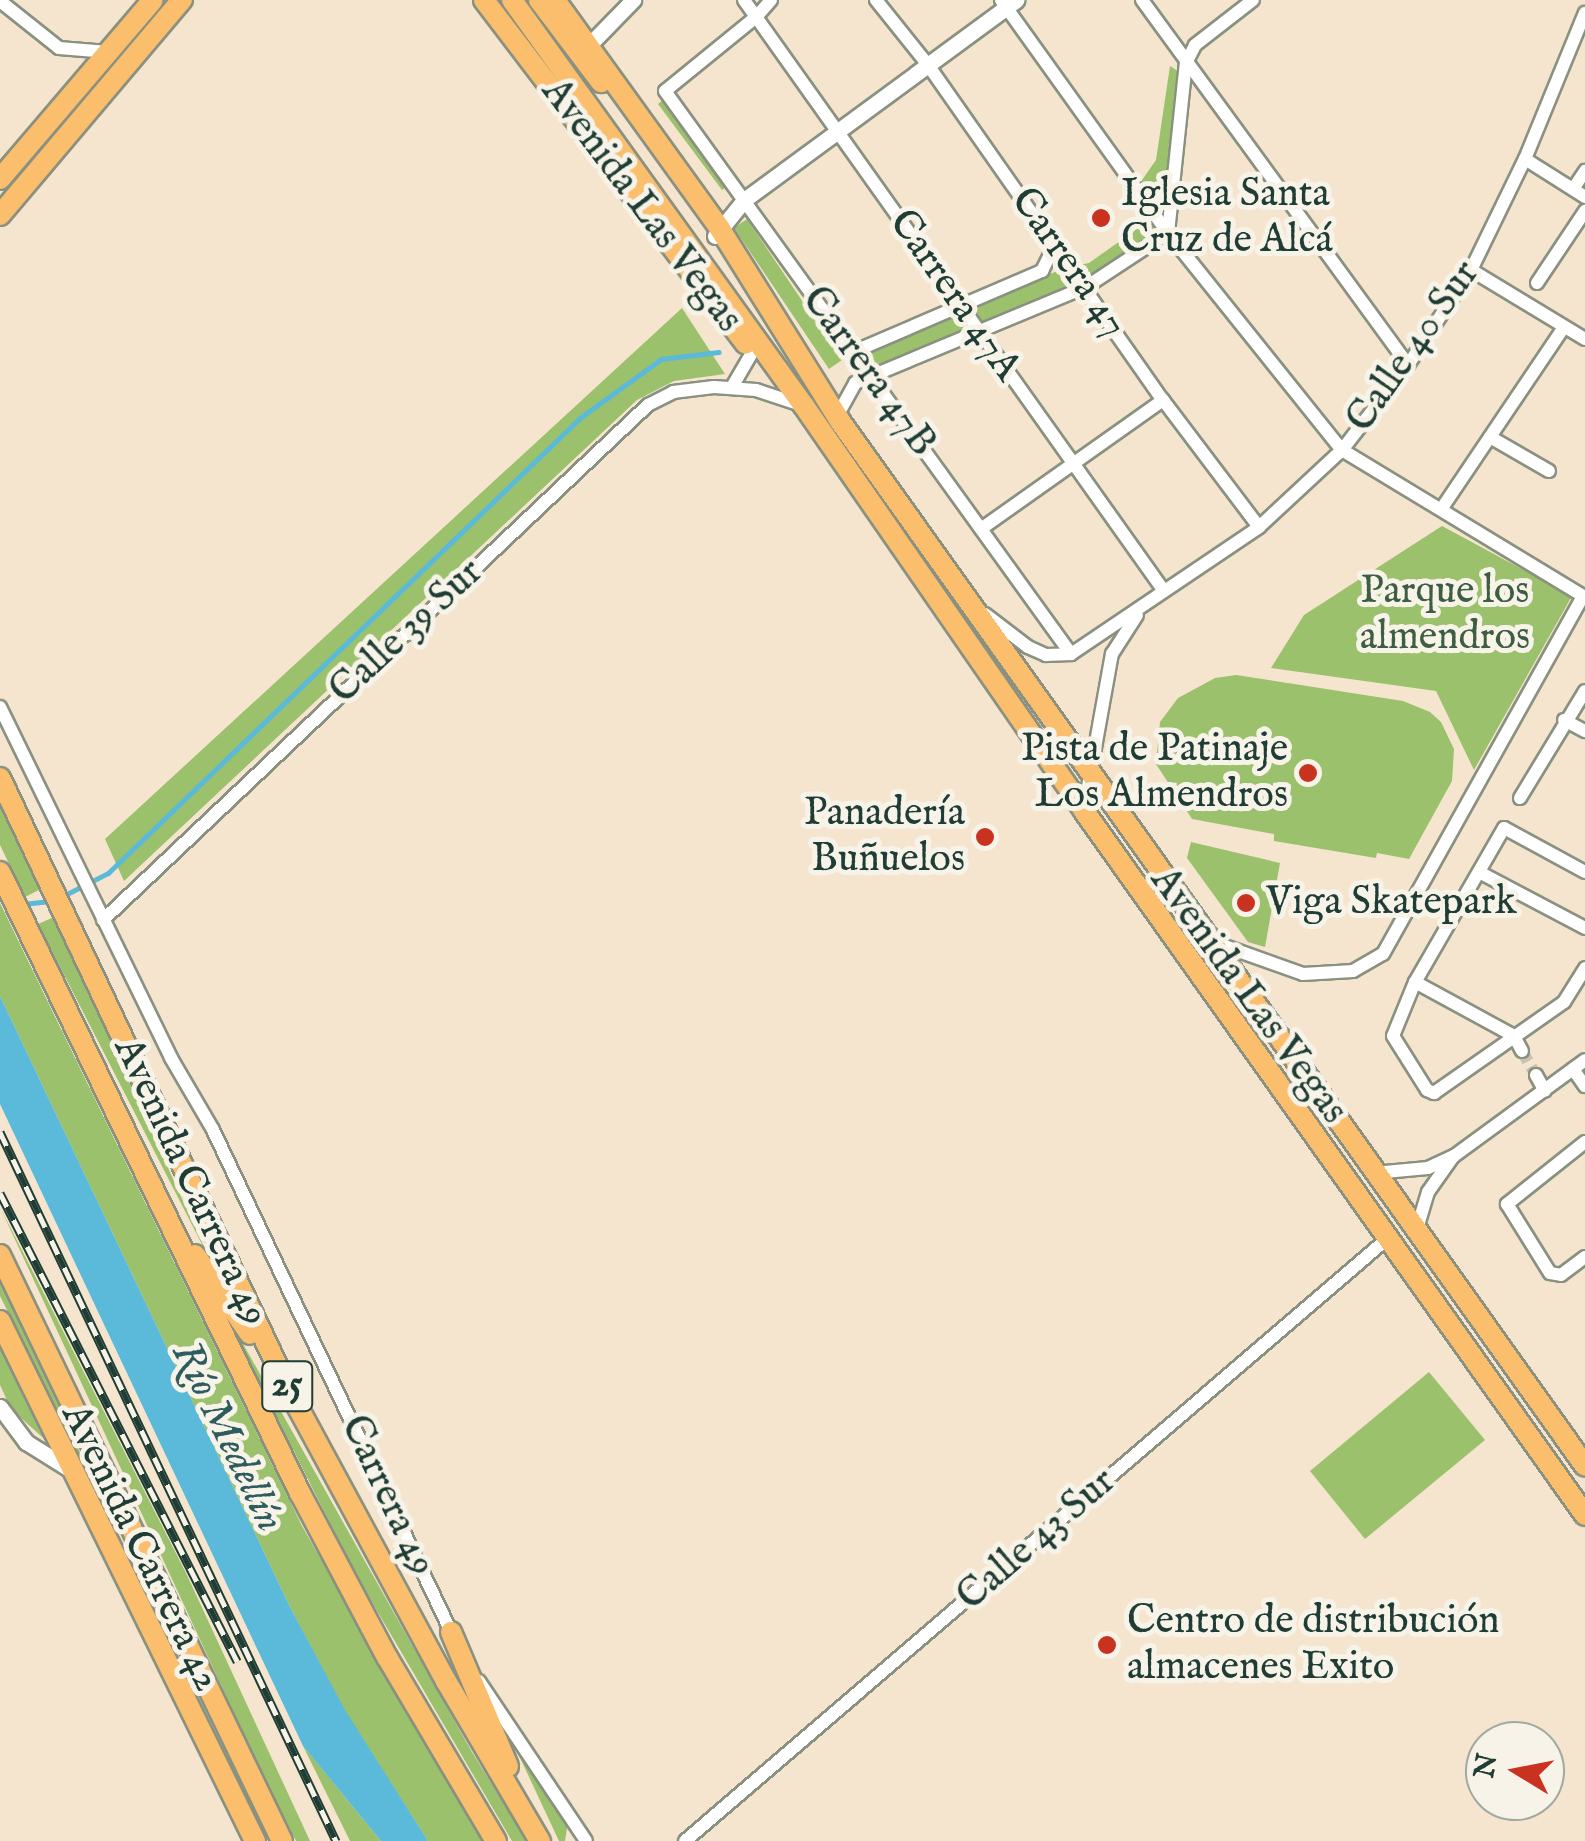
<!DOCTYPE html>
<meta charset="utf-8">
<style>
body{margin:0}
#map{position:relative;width:1585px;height:1841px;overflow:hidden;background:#f5e5ce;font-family:"IM FELL English",serif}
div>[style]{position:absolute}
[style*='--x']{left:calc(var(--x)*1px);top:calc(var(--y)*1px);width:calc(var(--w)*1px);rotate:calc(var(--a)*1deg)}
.green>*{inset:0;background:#9bc16c}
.water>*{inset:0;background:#5bb9d9}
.stream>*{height:5px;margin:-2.5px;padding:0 2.5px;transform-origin:2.5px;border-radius:2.5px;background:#5bb9d9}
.minor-tunnel>*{height:12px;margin-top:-6px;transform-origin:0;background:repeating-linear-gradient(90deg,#cac3af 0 12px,transparent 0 18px)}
.roads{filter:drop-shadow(2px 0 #8a9181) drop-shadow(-2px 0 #8a9181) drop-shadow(0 2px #8a9181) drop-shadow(0 -2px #8a9181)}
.minor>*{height:12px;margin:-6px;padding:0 6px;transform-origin:6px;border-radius:6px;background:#fff}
.tertiary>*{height:15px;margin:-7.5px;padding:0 7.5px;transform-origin:7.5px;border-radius:7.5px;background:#fff}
.primary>*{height:20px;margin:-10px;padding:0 10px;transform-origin:10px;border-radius:10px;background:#fabe6d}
.trunk>*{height:20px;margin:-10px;padding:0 10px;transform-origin:10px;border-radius:10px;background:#fabe6d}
.rail>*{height:9px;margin-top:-4.5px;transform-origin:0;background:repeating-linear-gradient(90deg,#f7f3e8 0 15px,#1f3d34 0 30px);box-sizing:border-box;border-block:2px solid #1f3d34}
.dots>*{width:28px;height:28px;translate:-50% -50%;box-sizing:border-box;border:5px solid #f7f3e8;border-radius:50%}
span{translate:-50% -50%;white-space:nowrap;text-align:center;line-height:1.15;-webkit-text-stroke:10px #f7f3e8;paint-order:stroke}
.shield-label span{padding:2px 8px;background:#f7f3e8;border:2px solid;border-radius:8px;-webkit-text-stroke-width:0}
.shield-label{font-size:38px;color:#1f3d34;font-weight:700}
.poi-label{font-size:40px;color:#1f3d34}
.left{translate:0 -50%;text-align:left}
.right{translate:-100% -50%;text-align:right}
.street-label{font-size:40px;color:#1f3d34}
.park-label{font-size:40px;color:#3e5e42}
.water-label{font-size:42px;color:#2e5c5d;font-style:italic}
.north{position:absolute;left:1465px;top:1721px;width:100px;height:100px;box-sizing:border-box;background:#f7f3e8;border:2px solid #a1aaa0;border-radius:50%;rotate:280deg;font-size:28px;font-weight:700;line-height:40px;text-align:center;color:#1f3d34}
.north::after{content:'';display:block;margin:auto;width:35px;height:45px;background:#c8321e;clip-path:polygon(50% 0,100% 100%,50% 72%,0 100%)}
</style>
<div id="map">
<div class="green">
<i style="clip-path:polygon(1170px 66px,1184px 75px,1166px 232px,1086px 287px,880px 372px,863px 348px,1065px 268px,1089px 263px,1144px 224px,1146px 220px,1127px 192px,1140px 183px,1156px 160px)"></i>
<i style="clip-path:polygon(664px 99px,728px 186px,722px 190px,658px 104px)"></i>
<i style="clip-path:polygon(747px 219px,842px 360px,829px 369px,734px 228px)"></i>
<i style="clip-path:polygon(682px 308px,725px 374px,674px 381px,637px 400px,124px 881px,105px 839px)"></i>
<i style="clip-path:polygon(1442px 526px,1572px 596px,1474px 770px,1436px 691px,1271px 668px,1304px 615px)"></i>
<i style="clip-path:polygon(1236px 675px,1403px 701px,1430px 712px,1441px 722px,1454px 749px,1452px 781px,1409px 859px,1377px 853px,1376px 858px,1274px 841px,1274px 834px,1192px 819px,1156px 764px,1160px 722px,1178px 698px,1215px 678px)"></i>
<i style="clip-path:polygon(0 806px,41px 889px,25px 897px,0 845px)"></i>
<i style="clip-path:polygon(1191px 842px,1280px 863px,1265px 947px,1248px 942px,1187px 858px)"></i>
<i style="clip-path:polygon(0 903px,302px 1526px,482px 1841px,428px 1841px,344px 1710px,290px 1607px,0 996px)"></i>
<i style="clip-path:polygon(54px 917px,210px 1260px,38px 924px)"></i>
<i style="clip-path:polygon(0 1207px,186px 1573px,310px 1841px,296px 1841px,251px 1750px)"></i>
<i style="clip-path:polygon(0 1272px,41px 1357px,91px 1479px,0 1296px)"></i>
<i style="clip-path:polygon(214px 1292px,472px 1752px,527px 1841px,512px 1841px,356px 1575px)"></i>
<i style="clip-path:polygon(0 1344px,51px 1445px,11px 1409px,0 1385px)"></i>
<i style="clip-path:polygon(1429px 1372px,1485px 1440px,1365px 1539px,1310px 1471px)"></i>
<i style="clip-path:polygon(508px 1732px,568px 1822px,565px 1841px,559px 1841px)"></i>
<i style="clip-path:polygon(303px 1746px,381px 1841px,350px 1841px)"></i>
</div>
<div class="water">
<i style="clip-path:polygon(0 996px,290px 1607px,345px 1710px,428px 1841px,381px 1841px,303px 1746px,0 1104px)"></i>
</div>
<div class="stream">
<i style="--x:61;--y:897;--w:53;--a:-27.1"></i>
<i style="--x:108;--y:873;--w:657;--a:-43.95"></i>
<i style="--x:581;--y:417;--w:99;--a:-35.9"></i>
<i style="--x:661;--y:359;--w:58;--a:-6.9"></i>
<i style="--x:22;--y:904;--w:29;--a:-6"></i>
</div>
<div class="minor-tunnel">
<i style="--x:1522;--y:1051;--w:28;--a:60"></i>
</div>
<div class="roads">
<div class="minor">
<i style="--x:744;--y:0;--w:725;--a:54.6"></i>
<i style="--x:771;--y:0;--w:23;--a:131"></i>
<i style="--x:756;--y:17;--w:117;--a:140.9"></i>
<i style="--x:665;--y:91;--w:694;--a:54.2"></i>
<i style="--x:876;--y:0;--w:83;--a:51.3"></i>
<i style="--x:928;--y:65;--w:409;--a:55"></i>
<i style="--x:1163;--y:400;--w:159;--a:52.9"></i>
<i style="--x:1001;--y:0;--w:287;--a:54.4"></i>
<i style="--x:1168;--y:233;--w:278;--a:51.3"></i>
<i style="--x:1342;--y:450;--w:284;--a:31.2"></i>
<i style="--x:1142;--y:0;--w:452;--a:53.9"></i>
<i style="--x:0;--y:1;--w:75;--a:38.5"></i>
<i style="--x:59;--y:48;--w:49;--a:4.7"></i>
<i style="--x:1525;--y:159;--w:71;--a:32.3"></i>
<i style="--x:1573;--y:189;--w:22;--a:-56"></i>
<i style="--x:1471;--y:270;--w:133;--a:31.2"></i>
<i style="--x:1537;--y:283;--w:87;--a:-56.3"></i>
<i style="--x:853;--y:352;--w:206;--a:-23.2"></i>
<i style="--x:1042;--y:271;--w:28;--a:-64"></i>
<i style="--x:732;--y:387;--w:42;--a:-59.7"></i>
<i style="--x:837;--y:416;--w:38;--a:-61"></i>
<i style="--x:855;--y:383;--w:250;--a:-22.6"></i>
<i style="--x:1086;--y:287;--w:98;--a:-33.4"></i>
<i style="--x:1168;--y:233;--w:171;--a:-84"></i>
<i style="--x:1186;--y:63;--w:20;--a:-63"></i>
<i style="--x:1195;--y:45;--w:73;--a:-37.8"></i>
<i style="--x:1490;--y:437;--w:68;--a:30"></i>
<i style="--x:1442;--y:508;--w:218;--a:-56"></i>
<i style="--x:981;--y:529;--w:223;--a:-35.3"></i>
<i style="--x:985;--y:614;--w:54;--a:37.5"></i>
<i style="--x:1028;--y:647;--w:20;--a:24"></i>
<i style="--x:1046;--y:655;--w:25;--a:-2"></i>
<i style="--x:1071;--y:654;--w:227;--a:-34"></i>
<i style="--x:1259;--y:527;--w:113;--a:-42.9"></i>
<i style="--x:1342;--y:450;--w:108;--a:-52.2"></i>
<i style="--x:1408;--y:365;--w:114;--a:-56.4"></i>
<i style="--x:1471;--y:270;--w:123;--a:-64.1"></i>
<i style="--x:1525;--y:159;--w:158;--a:-67.7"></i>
<i style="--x:0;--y:707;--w:390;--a:64"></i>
<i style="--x:171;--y:1058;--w:83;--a:59.7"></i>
<i style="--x:213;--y:1130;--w:562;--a:64.62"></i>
<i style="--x:1564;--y:720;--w:24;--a:28"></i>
<i style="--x:1520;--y:798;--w:125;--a:-58.7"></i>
<i style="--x:1084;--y:809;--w:158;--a:-79.8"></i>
<i style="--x:1112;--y:654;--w:46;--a:-57.3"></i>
<i style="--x:1479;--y:872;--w:120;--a:27.8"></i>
<i style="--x:1585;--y:872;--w:92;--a:-151.5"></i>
<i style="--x:1504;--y:828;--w:178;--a:120"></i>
<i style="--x:1415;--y:982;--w:58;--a:112.2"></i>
<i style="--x:1393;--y:1036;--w:64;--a:57.8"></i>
<i style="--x:1427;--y:1090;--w:8;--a:23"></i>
<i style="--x:1434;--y:1093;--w:159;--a:-35"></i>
<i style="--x:1564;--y:1002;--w:40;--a:-58"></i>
<i style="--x:103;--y:920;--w:750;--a:-43.38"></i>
<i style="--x:648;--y:405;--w:28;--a:-27"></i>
<i style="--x:673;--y:392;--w:41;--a:-7"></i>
<i style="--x:714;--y:387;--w:42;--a:4.1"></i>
<i style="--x:756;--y:390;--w:51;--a:18.4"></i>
<i style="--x:1216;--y:943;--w:92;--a:19.6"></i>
<i style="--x:1303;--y:974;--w:50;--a:-3.4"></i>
<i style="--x:1353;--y:971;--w:34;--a:-30"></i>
<i style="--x:1383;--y:954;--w:410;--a:-60.8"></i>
<i style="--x:1415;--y:982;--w:113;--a:28.6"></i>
<i style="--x:1514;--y:1036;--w:17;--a:62"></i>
<i style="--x:1573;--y:1069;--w:21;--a:55"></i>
<i style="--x:1536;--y:1075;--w:18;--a:61"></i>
<i style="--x:1585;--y:1142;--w:100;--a:141.5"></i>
<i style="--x:1507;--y:1204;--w:81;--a:58.1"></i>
<i style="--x:1550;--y:1273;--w:11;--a:10"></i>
<i style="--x:1561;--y:1275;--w:30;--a:-37"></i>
<i style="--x:1374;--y:1173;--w:54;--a:-5.3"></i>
<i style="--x:1428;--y:1168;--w:29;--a:-25"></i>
<i style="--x:1454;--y:1156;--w:162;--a:-36.2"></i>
<i style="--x:1416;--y:1232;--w:42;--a:-73.3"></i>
<i style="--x:1428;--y:1192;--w:42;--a:-54.8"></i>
<i style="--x:479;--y:1681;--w:192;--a:56.2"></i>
<i style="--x:685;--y:1841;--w:926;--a:-40.62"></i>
</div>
<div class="tertiary">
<i style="--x:590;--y:44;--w:62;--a:-45.7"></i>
<i style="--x:715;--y:236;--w:46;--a:-51.1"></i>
<i style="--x:744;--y:200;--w:338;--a:-36.3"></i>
<i style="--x:0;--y:1407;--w:44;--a:53.4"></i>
<i style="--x:26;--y:1442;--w:57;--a:32"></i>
</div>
<div class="primary">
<i style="--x:484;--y:0;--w:432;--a:52.7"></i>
<i style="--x:512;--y:0;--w:500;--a:54.28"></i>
<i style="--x:804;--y:406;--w:492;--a:55.3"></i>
<i style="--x:1084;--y:811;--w:864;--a:54.56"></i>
<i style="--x:539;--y:0;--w:103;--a:52.9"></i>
<i style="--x:555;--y:0;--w:282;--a:54.2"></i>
<i style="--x:720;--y:229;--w:226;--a:58"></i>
<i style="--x:840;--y:421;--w:1283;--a:54.51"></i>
<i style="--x:0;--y:179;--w:235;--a:-49.5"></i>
<i style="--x:0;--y:215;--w:282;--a:-49.8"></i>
</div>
<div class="trunk">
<i style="--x:0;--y:778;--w:675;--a:64.76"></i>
<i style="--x:288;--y:1389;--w:332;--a:61.6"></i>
<i style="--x:446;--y:1681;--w:186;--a:59.6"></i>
<i style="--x:0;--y:872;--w:690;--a:64.22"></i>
<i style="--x:300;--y:1493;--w:186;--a:62.1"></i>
<i style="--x:387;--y:1657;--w:214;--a:59.4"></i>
<i style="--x:0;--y:1255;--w:650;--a:64.3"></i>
<i style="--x:195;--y:1255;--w:96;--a:55.2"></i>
<i style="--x:0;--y:1321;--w:579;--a:63.88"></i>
<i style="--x:451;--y:1632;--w:146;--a:67"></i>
</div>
</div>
<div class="rail">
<i style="--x:0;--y:1132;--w:785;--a:64.64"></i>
<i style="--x:0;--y:1193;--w:525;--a:63.14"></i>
</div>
<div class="dots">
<i style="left:1101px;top:218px;background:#c8321e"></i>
<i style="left:1308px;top:773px;background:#c8321e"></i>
<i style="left:985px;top:837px;background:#c8321e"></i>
<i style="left:1246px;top:903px;background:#c8321e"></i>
<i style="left:1107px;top:1645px;background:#c8321e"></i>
</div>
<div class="shield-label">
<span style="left:287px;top:1386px">25</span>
</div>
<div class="poi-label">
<span class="left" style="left:1121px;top:218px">Iglesia Santa<br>Cruz de Alcá</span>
<span class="right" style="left:1288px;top:773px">Pista de Patinaje<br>Los Almendros</span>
<span class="right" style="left:965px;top:837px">Panadería<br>Buñuelos</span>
<span class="left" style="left:1266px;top:903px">Viga Skatepark</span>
<span class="left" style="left:1127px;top:1645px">Centro de distribución<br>almacenes Exito</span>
</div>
<div class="street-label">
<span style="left:641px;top:206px;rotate:53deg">Avenida Las Vegas</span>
<span style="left:1068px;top:263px;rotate:55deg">Carrera 47</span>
<span style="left:954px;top:296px;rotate:55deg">Carrera 47A</span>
<span style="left:1414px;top:347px;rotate:-55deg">Calle 40 Sur</span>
<span style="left:868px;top:372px;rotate:54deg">Carrera 47B</span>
<span style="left:407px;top:632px;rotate:-43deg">Calle 39 Sur</span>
<span style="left:1248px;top:996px;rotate:54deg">Avenida Las Vegas</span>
<span style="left:190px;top:1182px;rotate:65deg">Avenida Carrera 49</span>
<span style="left:387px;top:1496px;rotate:65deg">Carrera 49</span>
<span style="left:1037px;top:1540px;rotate:-41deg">Calle 43 Sur</span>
<span style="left:140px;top:1548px;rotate:64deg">Avenida Carrera 42</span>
</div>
<div class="park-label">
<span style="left:1445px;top:615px">Parque los<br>almendros</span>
</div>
<div class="water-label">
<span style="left:227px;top:1437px;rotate:64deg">Río Medellín</span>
</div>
<div class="north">N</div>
</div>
